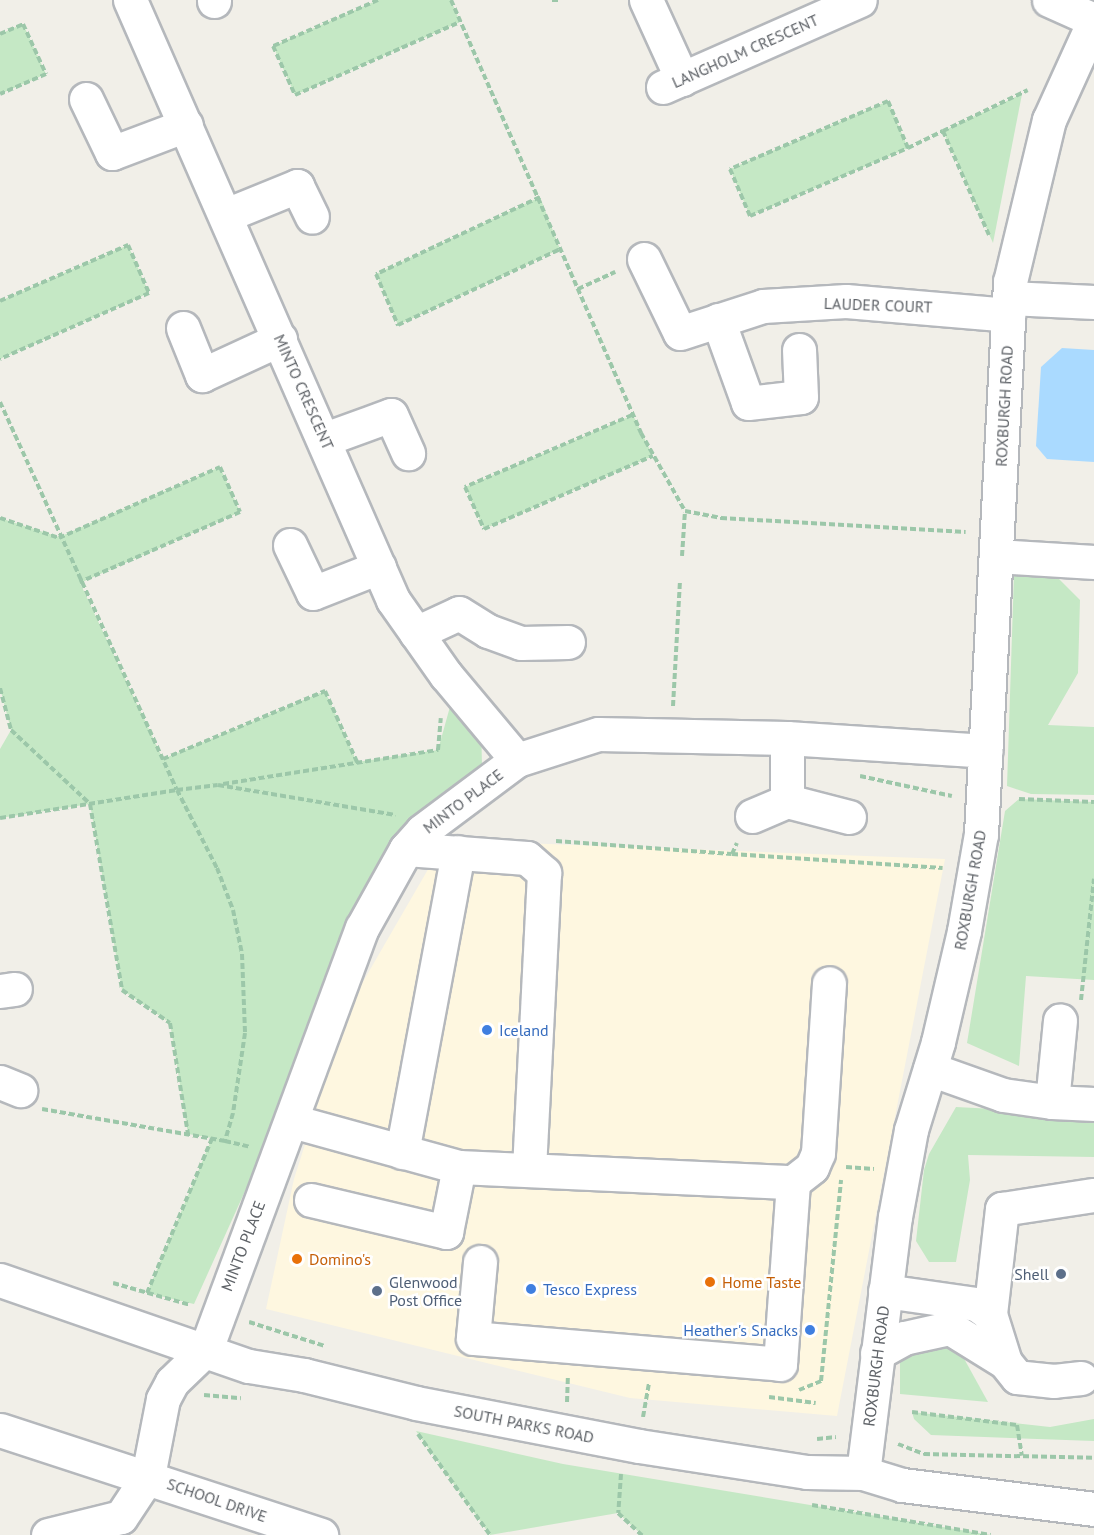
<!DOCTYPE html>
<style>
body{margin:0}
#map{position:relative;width:1094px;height:1535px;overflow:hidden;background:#f1efe8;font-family:"PT Sans",sans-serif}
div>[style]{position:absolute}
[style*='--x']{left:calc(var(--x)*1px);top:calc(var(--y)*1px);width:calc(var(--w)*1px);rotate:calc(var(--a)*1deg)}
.commercial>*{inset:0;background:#fef7e0}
.green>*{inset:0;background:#c5e8c5}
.water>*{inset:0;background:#aadaff}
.path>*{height:4px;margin-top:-2px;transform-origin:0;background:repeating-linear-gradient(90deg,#9cc7a9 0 6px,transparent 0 9px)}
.roads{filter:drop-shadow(2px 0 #b5b8bc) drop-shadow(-2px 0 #b5b8bc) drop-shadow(0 2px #b5b8bc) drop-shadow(0 -2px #b5b8bc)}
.minor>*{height:33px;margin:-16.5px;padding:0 16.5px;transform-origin:16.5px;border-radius:16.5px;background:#fff}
.dots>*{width:16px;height:16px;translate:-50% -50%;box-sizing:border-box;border:3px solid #fff;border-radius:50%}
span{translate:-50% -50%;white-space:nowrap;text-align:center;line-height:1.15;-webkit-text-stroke:5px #fff;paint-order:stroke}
.street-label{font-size:16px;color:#5f6368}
.shop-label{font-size:16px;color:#366cbe}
.left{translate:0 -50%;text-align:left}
.right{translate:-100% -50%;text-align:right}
.food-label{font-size:16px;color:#c56008}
.service-label{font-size:16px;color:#4e5e75}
</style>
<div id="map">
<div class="commercial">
<i style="clip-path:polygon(445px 840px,945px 859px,837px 1416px,630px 1398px,266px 1309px,294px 1179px,349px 1006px)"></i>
</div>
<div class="green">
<i style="clip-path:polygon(378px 0,451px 0,460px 22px,295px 95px,273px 46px)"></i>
<i style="clip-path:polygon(23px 24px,46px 74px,0 94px,0 34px)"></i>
<i style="clip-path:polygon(1022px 94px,993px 243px,943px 131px)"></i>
<i style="clip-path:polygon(888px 101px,908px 148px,750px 216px,730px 169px)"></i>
<i style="clip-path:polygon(540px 197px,560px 249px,398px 325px,376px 274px)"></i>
<i style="clip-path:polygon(128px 245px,149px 293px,0 359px,0 301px)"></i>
<i style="clip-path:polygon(633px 415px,653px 456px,484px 529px,465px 487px)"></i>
<i style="clip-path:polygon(220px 467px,240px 512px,80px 583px,163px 759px,325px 691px,357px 762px,438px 750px,451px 703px,481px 724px,482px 765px,437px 806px,264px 1149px,194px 1304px,147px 1293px,212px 1138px,188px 1134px,170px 1023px,122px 990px,90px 804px,0 818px,0 749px,11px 730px,0 688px,0 518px,59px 537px)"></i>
<i style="clip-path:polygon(1014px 574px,1057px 577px,1080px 600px,1078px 673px,1048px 725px,1094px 727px,1094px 795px,1031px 794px,1007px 786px)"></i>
<i style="clip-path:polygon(1019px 799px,1094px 802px,1094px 980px,1026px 976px,1019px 1066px,967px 1043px,1005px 811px)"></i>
<i style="clip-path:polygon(956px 1107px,1094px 1114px,1094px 1157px,968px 1155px,970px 1180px,956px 1262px,929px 1262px,916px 1241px,924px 1170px,929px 1154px)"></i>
<i style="clip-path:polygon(951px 1335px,988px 1402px,900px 1394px,900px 1345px)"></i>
<i style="clip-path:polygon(912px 1412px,1050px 1427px,1094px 1419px,1094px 1441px,931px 1435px,914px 1419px)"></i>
<i style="clip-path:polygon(416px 1431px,563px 1464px,991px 1535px,642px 1535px,618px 1513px,490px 1535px)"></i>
</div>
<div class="water">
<i style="clip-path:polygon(1062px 348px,1094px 350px,1094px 462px,1047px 459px,1036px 446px,1041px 367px)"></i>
</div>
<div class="path">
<i style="--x:378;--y:0;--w:115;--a:156.3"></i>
<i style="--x:273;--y:46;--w:54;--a:65.8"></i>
<i style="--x:295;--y:95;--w:180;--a:-23.9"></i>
<i style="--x:451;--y:0;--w:473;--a:66.3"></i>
<i style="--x:641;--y:433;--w:90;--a:60.6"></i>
<i style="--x:685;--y:511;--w:37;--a:11"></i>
<i style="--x:721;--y:518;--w:245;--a:3.3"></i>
<i style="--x:552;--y:0;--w:7;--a:0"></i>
<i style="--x:0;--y:34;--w:25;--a:-23"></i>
<i style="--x:23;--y:24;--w:55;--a:65.3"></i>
<i style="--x:46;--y:74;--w:50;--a:156.5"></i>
<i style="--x:908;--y:148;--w:51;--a:-113.1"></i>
<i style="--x:888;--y:101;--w:172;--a:156.7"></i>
<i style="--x:730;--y:169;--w:51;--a:66.9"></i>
<i style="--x:750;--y:216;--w:172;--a:-23.3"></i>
<i style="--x:908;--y:148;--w:39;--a:-26"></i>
<i style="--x:540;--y:197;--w:181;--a:154.8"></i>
<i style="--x:376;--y:274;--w:56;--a:66.7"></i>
<i style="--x:398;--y:325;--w:179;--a:-25.1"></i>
<i style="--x:989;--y:235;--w:114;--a:-113.9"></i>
<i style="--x:943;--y:131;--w:94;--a:-25.8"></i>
<i style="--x:578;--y:289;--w:41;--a:-24.7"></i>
<i style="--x:0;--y:301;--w:140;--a:-23.6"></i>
<i style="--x:128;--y:245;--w:52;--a:66.4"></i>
<i style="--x:149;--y:293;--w:163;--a:156.1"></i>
<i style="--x:0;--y:402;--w:426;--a:65.5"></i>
<i style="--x:177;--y:790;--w:41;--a:-7"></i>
<i style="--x:218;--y:785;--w:180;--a:9.6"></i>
<i style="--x:632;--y:415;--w:182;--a:156.7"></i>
<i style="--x:465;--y:487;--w:46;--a:65.7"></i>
<i style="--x:484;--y:529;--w:184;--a:-23.4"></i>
<i style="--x:0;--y:518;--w:62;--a:18.7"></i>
<i style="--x:59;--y:538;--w:176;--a:-23.8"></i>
<i style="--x:220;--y:467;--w:49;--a:66"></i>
<i style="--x:240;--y:512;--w:175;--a:156.4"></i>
<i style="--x:682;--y:556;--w:45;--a:-86.2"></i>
<i style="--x:0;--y:688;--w:43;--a:75.3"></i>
<i style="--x:11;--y:730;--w:108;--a:43.1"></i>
<i style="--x:90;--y:804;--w:189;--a:80.2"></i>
<i style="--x:122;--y:990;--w:58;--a:34.5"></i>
<i style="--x:170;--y:1023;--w:112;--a:80.8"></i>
<i style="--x:673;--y:706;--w:126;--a:-86.8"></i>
<i style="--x:163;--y:759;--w:176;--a:-22.8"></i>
<i style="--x:325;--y:691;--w:78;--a:65.7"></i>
<i style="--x:860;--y:776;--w:94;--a:12.3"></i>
<i style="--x:223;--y:784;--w:218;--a:-9"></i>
<i style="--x:438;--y:750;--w:32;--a:-85"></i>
<i style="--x:1019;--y:799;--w:75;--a:2.3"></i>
<i style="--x:0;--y:818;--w:179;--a:-9"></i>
<i style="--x:177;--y:790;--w:88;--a:62.9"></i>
<i style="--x:217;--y:868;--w:45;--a:69.1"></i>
<i style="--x:233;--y:910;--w:45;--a:78.4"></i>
<i style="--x:242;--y:954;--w:79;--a:87.8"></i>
<i style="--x:245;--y:1033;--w:81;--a:98.5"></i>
<i style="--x:233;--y:1113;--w:29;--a:106"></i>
<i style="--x:225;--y:1141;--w:26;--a:13"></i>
<i style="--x:556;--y:841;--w:176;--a:4.2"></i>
<i style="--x:732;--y:854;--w:12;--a:-66"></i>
<i style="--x:732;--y:854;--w:211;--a:3.8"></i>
<i style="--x:1081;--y:1000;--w:122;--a:-83.9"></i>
<i style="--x:42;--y:1109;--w:186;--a:9.9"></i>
<i style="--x:846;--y:1167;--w:28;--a:4"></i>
<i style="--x:113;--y:1283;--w:80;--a:15.9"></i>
<i style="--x:147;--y:1293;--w:168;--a:-67.2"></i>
<i style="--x:249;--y:1322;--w:80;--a:17.5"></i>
<i style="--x:799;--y:1390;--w:24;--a:-22"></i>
<i style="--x:821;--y:1381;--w:202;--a:-84.3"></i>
<i style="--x:204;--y:1395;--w:37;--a:5"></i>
<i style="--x:769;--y:1397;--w:47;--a:7.3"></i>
<i style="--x:567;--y:1402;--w:25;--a:-88"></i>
<i style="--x:912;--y:1412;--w:106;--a:7.1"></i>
<i style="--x:1017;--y:1425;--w:31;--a:81"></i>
<i style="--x:643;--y:1417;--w:35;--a:-80"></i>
<i style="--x:418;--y:1434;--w:124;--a:54.5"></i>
<i style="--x:817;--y:1439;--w:19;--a:-6"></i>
<i style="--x:898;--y:1444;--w:28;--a:21"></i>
<i style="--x:924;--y:1454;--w:170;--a:1.3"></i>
<i style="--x:621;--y:1474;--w:39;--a:94"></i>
<i style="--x:618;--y:1513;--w:33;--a:43"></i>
<i style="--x:812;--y:1505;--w:181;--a:9.5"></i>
</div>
<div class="roads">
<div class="minor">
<i style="--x:130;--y:0;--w:655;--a:66.33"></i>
<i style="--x:393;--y:600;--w:92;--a:54.8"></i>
<i style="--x:446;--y:675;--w:111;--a:50.1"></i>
<i style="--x:214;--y:0;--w:1;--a:90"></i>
<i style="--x:646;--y:0;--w:87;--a:65.5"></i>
<i style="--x:1049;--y:0;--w:49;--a:24"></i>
<i style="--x:663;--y:87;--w:215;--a:-23.8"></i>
<i style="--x:86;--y:99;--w:60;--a:64.3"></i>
<i style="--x:112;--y:153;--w:79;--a:-20.7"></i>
<i style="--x:226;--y:215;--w:77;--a:-22.2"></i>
<i style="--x:297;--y:186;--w:34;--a:64"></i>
<i style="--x:644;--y:259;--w:82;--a:64.1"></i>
<i style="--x:680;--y:333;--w:87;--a:-18"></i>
<i style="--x:763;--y:306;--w:83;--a:-3.4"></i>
<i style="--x:846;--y:301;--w:163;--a:4.9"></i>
<i style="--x:1009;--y:298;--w:85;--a:2.7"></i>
<i style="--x:718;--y:320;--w:88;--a:70.1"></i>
<i style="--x:748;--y:403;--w:53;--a:-6.5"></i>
<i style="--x:801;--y:397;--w:47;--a:-92.4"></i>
<i style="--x:183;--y:328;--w:51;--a:68"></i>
<i style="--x:202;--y:375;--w:86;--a:-24.8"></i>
<i style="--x:325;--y:439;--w:70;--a:-20"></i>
<i style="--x:391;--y:415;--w:42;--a:65.9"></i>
<i style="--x:290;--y:545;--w:53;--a:64.4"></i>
<i style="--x:313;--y:593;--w:71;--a:-21.5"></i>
<i style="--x:996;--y:556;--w:98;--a:3.5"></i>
<i style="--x:416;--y:633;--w:47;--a:-24.9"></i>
<i style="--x:459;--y:613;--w:34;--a:32"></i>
<i style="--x:488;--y:631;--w:35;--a:20"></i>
<i style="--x:521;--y:643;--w:47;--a:-1.2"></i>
<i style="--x:787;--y:738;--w:63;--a:90"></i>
<i style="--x:787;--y:801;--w:64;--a:14.5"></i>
<i style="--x:752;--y:816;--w:38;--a:-23"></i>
<i style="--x:406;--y:849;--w:121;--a:4.3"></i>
<i style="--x:527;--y:858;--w:23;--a:41"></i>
<i style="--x:544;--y:873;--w:296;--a:92.9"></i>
<i style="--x:0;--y:991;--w:15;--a:-8"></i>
<i style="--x:930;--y:1069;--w:77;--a:19.6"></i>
<i style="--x:1003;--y:1095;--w:49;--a:8.1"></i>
<i style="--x:1052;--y:1102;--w:82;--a:-84.4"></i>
<i style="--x:0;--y:1082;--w:22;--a:22"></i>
<i style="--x:1052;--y:1102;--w:42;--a:2.7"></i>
<i style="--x:292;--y:1121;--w:173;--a:15.4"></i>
<i style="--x:459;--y:1167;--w:334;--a:2.6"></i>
<i style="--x:793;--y:1182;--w:24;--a:-38"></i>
<i style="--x:812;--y:1167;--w:15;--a:-67"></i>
<i style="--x:818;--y:1153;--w:170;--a:-86.3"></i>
<i style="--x:402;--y:1152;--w:305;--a:-79.4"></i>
<i style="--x:311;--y:1200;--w:139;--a:13.3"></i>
<i style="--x:446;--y:1232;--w:66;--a:-78.7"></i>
<i style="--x:480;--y:1262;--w:76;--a:95.3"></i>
<i style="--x:473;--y:1338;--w:308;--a:4.8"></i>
<i style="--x:780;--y:1364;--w:182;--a:-85.9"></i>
<i style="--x:0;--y:1280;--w:263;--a:19.1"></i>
<i style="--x:249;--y:1366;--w:56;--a:9.3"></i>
<i style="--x:304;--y:1375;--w:115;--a:14"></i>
<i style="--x:416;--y:1403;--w:227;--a:10.9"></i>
<i style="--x:639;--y:1446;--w:170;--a:8.8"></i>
<i style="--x:807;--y:1472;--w:56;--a:1"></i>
<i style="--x:863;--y:1473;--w:41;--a:17.1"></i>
<i style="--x:902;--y:1485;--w:193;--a:7.1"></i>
<i style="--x:885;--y:1291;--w:92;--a:8.1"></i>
<i style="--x:976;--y:1304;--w:17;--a:36"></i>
<i style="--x:877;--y:1353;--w:31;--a:-29"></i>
<i style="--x:904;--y:1338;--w:47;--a:-12.3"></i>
<i style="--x:950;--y:1328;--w:65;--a:31.7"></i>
<i style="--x:1081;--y:1378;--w:27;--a:174"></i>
<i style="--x:1054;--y:1381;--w:37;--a:-174"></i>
<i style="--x:1017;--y:1377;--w:19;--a:-129"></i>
<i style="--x:1005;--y:1362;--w:50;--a:-107.4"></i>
<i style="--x:990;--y:1314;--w:106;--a:-83.5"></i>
<i style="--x:1002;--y:1209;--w:93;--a:-8.7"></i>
<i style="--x:0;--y:1430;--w:338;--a:18.1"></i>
<i style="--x:863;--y:1473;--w:258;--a:-82.9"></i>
<i style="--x:895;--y:1217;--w:88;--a:-79.6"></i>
<i style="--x:911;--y:1130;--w:92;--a:-72.9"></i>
<i style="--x:938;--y:1042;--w:114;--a:-76.8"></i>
<i style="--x:964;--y:931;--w:98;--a:-80.1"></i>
<i style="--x:981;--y:834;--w:553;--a:-86.99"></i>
<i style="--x:1010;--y:282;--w:167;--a:-76.5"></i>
<i style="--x:1049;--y:120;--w:109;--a:-65.6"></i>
<i style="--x:48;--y:1535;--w:75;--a:-13.9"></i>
<i style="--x:121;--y:1517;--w:49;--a:-56.6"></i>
<i style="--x:148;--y:1476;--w:78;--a:-79"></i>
<i style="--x:163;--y:1399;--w:19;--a:-62"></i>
<i style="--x:172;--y:1382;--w:47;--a:-44.1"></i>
<i style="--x:206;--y:1349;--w:449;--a:-69.7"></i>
<i style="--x:362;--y:928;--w:90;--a:-60.9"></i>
<i style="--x:406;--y:849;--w:24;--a:-48"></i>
<i style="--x:422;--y:831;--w:119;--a:-36.8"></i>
<i style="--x:517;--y:760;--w:85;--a:-17.8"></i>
<i style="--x:598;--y:734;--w:189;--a:1.2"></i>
<i style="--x:787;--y:738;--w:199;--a:3.7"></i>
</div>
</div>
<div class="dots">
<i style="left:487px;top:1030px;background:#3f7fe0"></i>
<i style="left:297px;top:1259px;background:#e8710a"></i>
<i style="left:1061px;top:1274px;background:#5c6f8a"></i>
<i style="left:710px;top:1282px;background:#e8710a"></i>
<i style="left:531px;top:1289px;background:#3f7fe0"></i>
<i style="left:377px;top:1291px;background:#5c6f8a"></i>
<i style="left:810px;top:1330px;background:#3f7fe0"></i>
</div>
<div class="street-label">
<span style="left:745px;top:51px;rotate:-24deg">LANGHOLM CRESCENT</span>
<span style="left:878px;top:305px;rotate:2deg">LAUDER COURT</span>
<span style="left:304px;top:392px;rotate:66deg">MINTO CRESCENT</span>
<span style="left:1004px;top:406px;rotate:-87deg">ROXBURGH ROAD</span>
<span style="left:463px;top:801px;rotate:-37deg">MINTO PLACE</span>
<span style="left:970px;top:890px;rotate:-80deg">ROXBURGH ROAD</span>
<span style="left:243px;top:1246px;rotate:-69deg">MINTO PLACE</span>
<span style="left:876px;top:1366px;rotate:-83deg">ROXBURGH ROAD</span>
<span style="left:524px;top:1424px;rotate:11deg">SOUTH PARKS ROAD</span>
<span style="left:217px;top:1500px;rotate:19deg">SCHOOL DRIVE</span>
</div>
<div class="shop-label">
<span class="left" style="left:499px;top:1030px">Iceland</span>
<span class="left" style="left:543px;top:1289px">Tesco Express</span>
<span class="right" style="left:798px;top:1330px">Heather's Snacks</span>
</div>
<div class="food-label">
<span class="left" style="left:309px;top:1259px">Domino's</span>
<span class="left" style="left:722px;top:1282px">Home Taste</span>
</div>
<div class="service-label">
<span class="right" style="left:1049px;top:1274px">Shell</span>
<span class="left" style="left:389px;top:1291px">Glenwood<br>Post Office</span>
</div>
</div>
